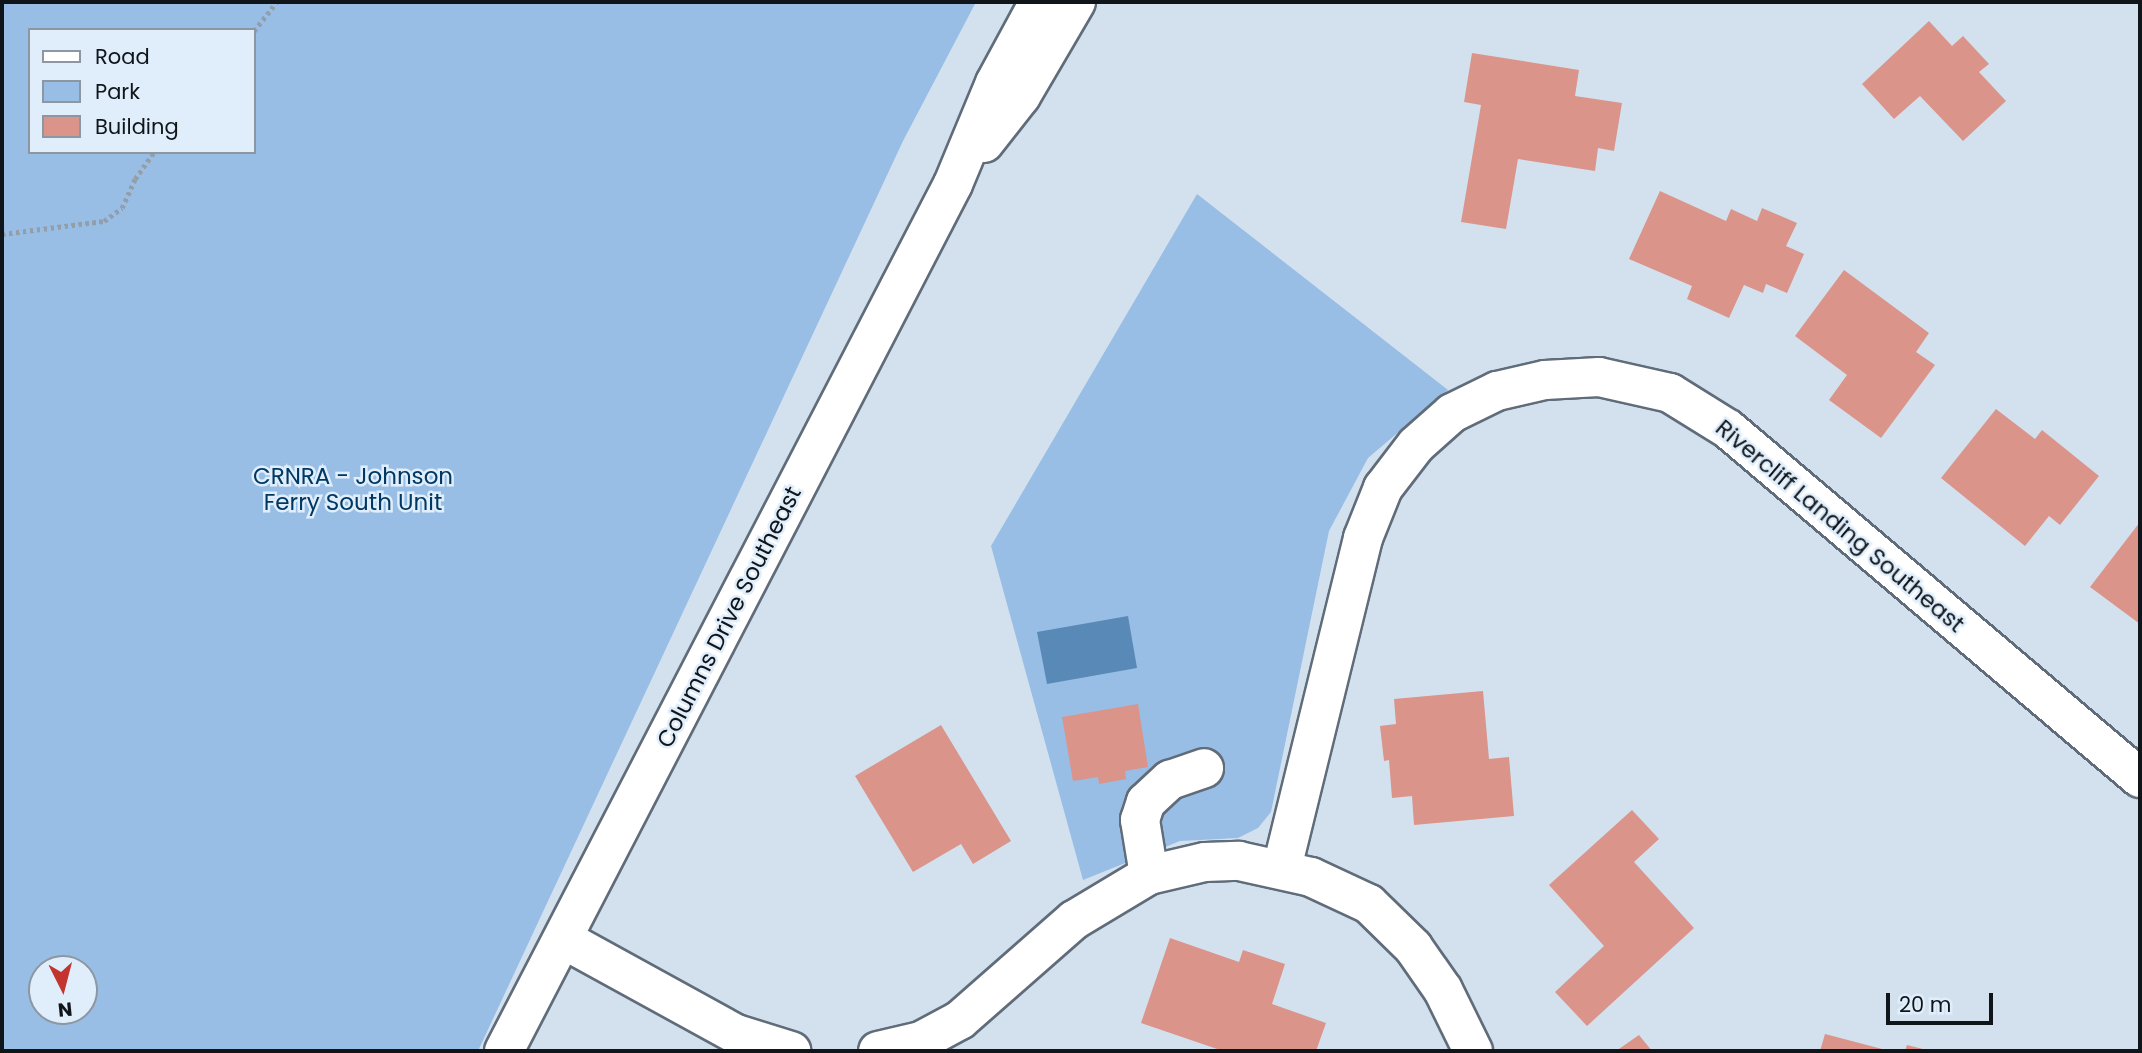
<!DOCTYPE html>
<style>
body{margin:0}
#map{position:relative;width:2142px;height:1053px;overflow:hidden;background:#d3e1ef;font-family:Poppins,sans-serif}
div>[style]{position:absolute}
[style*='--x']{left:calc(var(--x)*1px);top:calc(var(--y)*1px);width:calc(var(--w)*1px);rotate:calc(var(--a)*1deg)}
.green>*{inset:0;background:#98bee5}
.water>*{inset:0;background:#5989b7}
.building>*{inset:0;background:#da948a}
.path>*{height:4.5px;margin-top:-2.25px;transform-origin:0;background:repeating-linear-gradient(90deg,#939ea9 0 3.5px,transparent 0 7px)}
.roads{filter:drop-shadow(2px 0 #606c79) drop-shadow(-2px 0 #606c79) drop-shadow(0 2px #606c79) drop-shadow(0 -2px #606c79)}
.minor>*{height:38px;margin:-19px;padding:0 19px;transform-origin:19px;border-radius:19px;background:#fff}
span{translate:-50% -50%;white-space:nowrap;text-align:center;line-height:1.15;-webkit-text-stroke:5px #e0eefc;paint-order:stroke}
.park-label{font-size:23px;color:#003864}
.street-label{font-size:23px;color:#10151a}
.frame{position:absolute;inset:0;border:4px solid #10151a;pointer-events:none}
.legend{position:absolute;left:28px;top:28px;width:228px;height:126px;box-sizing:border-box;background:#e0eefc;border:2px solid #8d97a2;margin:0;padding:9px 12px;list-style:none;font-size:21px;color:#10151a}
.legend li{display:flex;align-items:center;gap:14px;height:35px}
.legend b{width:35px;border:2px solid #8d97a2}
.north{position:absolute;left:28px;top:955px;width:70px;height:70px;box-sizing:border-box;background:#e0eefc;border:2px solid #8d97a2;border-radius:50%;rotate:174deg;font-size:19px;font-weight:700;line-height:28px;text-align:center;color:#10151a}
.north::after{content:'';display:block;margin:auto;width:24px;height:32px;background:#c2342d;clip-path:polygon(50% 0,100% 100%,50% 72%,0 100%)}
.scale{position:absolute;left:1886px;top:993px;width:107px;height:32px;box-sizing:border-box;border:4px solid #10151a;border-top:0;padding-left:9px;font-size:21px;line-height:24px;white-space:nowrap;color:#10151a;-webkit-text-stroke:5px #e0eefc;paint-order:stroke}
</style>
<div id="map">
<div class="green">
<i style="clip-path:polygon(evenodd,2px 2px,976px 2px,903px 141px,478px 1051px,2px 1051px,2px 2px,30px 30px,254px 30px,254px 152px,30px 152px,30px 30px,2px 2px,42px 969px,84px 969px,84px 1011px,42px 1011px,42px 969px)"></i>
<i style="clip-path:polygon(1197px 194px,1448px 390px,1368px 458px,1329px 531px,1271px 812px,1258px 828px,1238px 838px,1180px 841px,1083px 880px,991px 546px)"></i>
</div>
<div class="water">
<i style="clip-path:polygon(1128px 616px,1137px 668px,1047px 684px,1037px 632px)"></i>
</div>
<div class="building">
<i style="clip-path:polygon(1929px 21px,1952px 46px,1963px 36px,1989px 64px,1979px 72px,2006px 101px,1963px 141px,1920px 96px,1894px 119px,1862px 84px)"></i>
<i style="clip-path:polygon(1472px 53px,1579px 70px,1575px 96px,1622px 103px,1614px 151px,1598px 148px,1595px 171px,1518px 159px,1506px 229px,1461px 222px,1481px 105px,1464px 102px)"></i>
<i style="clip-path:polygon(1660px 191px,1726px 221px,1731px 209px,1757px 221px,1762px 208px,1797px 223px,1786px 246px,1804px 254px,1787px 293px,1766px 284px,1763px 293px,1744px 285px,1729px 318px,1687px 299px,1692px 286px,1629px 259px)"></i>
<i style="clip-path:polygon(1844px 270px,1929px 333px,1916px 352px,1935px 365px,1881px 438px,1829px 400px,1847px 375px,1795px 336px)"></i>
<i style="clip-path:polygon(1996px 409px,2035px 439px,2042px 430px,2099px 476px,2060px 525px,2049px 516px,2025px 546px,1941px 478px)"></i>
<i style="clip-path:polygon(2140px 522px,2140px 624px,2090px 587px)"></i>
<i style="clip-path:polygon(1483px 691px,1489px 759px,1509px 757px,1514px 816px,1414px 825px,1412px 796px,1392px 798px,1389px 760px,1384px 761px,1380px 726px,1396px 724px,1394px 699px)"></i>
<i style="clip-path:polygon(1138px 704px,1148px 767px,1125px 771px,1126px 779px,1099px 784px,1098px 777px,1073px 781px,1062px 717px)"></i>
<i style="clip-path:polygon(941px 725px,1011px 841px,973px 864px,961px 844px,913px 872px,855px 776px)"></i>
<i style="clip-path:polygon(1632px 810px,1659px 839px,1634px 862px,1694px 928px,1587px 1026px,1555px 992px,1604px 946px,1549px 885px)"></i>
<i style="clip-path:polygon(1170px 938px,1239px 962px,1243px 950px,1285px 964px,1272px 1004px,1326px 1023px,1316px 1051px,1223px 1051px,1141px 1023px)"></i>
<i style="clip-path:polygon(1825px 1034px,1886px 1050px,1886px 1051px,1820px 1051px)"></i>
<i style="clip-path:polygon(1639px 1035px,1652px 1051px,1616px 1051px)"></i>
<i style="clip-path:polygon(1907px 1045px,1927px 1050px,1927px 1051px,1905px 1051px)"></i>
</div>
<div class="path">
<i style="--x:254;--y:31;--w:37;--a:-52"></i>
<i style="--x:2;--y:234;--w:103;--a:-7.3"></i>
<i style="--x:104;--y:221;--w:22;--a:-36"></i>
<i style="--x:122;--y:208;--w:32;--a:-66"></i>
<i style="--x:135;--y:179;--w:33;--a:-55"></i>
</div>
<div class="roads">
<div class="minor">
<i style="--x:984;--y:143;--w:60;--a:-51.8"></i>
<i style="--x:1021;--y:96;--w:109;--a:-59.7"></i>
<i style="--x:1282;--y:868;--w:340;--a:-76.2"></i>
<i style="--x:1363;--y:538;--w:54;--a:-68.2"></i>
<i style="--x:1383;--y:488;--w:54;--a:-52.5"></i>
<i style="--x:1416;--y:445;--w:48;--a:-41.6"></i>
<i style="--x:1452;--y:413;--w:50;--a:-26.1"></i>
<i style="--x:1497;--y:391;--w:49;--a:-12.9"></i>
<i style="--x:1545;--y:380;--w:54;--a:-3.2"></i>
<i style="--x:1599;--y:377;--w:73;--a:12.7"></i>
<i style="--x:1670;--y:393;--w:68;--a:31.8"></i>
<i style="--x:1728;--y:429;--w:540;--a:40.27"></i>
<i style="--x:1149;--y:875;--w:56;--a:-99.3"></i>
<i style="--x:1140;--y:820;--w:19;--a:-72"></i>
<i style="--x:1146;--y:802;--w:33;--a:-43"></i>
<i style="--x:1170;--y:780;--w:36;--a:-19"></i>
<i style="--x:563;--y:939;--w:197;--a:28.8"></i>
<i style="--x:736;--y:1034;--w:58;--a:17.2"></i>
<i style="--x:504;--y:1051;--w:976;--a:-62.62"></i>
<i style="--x:953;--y:184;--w:109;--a:-67.4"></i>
<i style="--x:995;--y:83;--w:92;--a:-61.5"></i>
<i style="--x:878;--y:1051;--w:44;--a:-13.1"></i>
<i style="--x:921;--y:1041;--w:44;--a:-28.3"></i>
<i style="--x:960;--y:1020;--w:152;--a:-41.3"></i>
<i style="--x:1074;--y:920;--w:87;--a:-31"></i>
<i style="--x:1149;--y:875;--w:57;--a:-13.1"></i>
<i style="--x:1205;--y:862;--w:34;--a:-2"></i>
<i style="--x:1239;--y:861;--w:74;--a:12.5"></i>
<i style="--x:1311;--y:877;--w:64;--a:25"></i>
<i style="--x:1369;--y:904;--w:62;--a:44.3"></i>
<i style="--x:1413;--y:947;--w:52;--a:55.1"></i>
<i style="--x:1443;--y:990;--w:68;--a:63.8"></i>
</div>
</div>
<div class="park-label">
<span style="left:353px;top:489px">CRNRA - Johnson<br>Ferry South Unit</span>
</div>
<div class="street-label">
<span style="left:1840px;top:526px;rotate:40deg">Rivercliff Landing Southeast</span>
<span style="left:729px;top:617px;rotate:-63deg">Columns Drive Southeast</span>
</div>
<div class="frame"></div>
<ul class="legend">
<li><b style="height:9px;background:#fff"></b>Road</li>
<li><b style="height:19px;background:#98bee5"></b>Park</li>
<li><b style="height:19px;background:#da948a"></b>Building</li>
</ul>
<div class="north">N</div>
<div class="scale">20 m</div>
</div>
